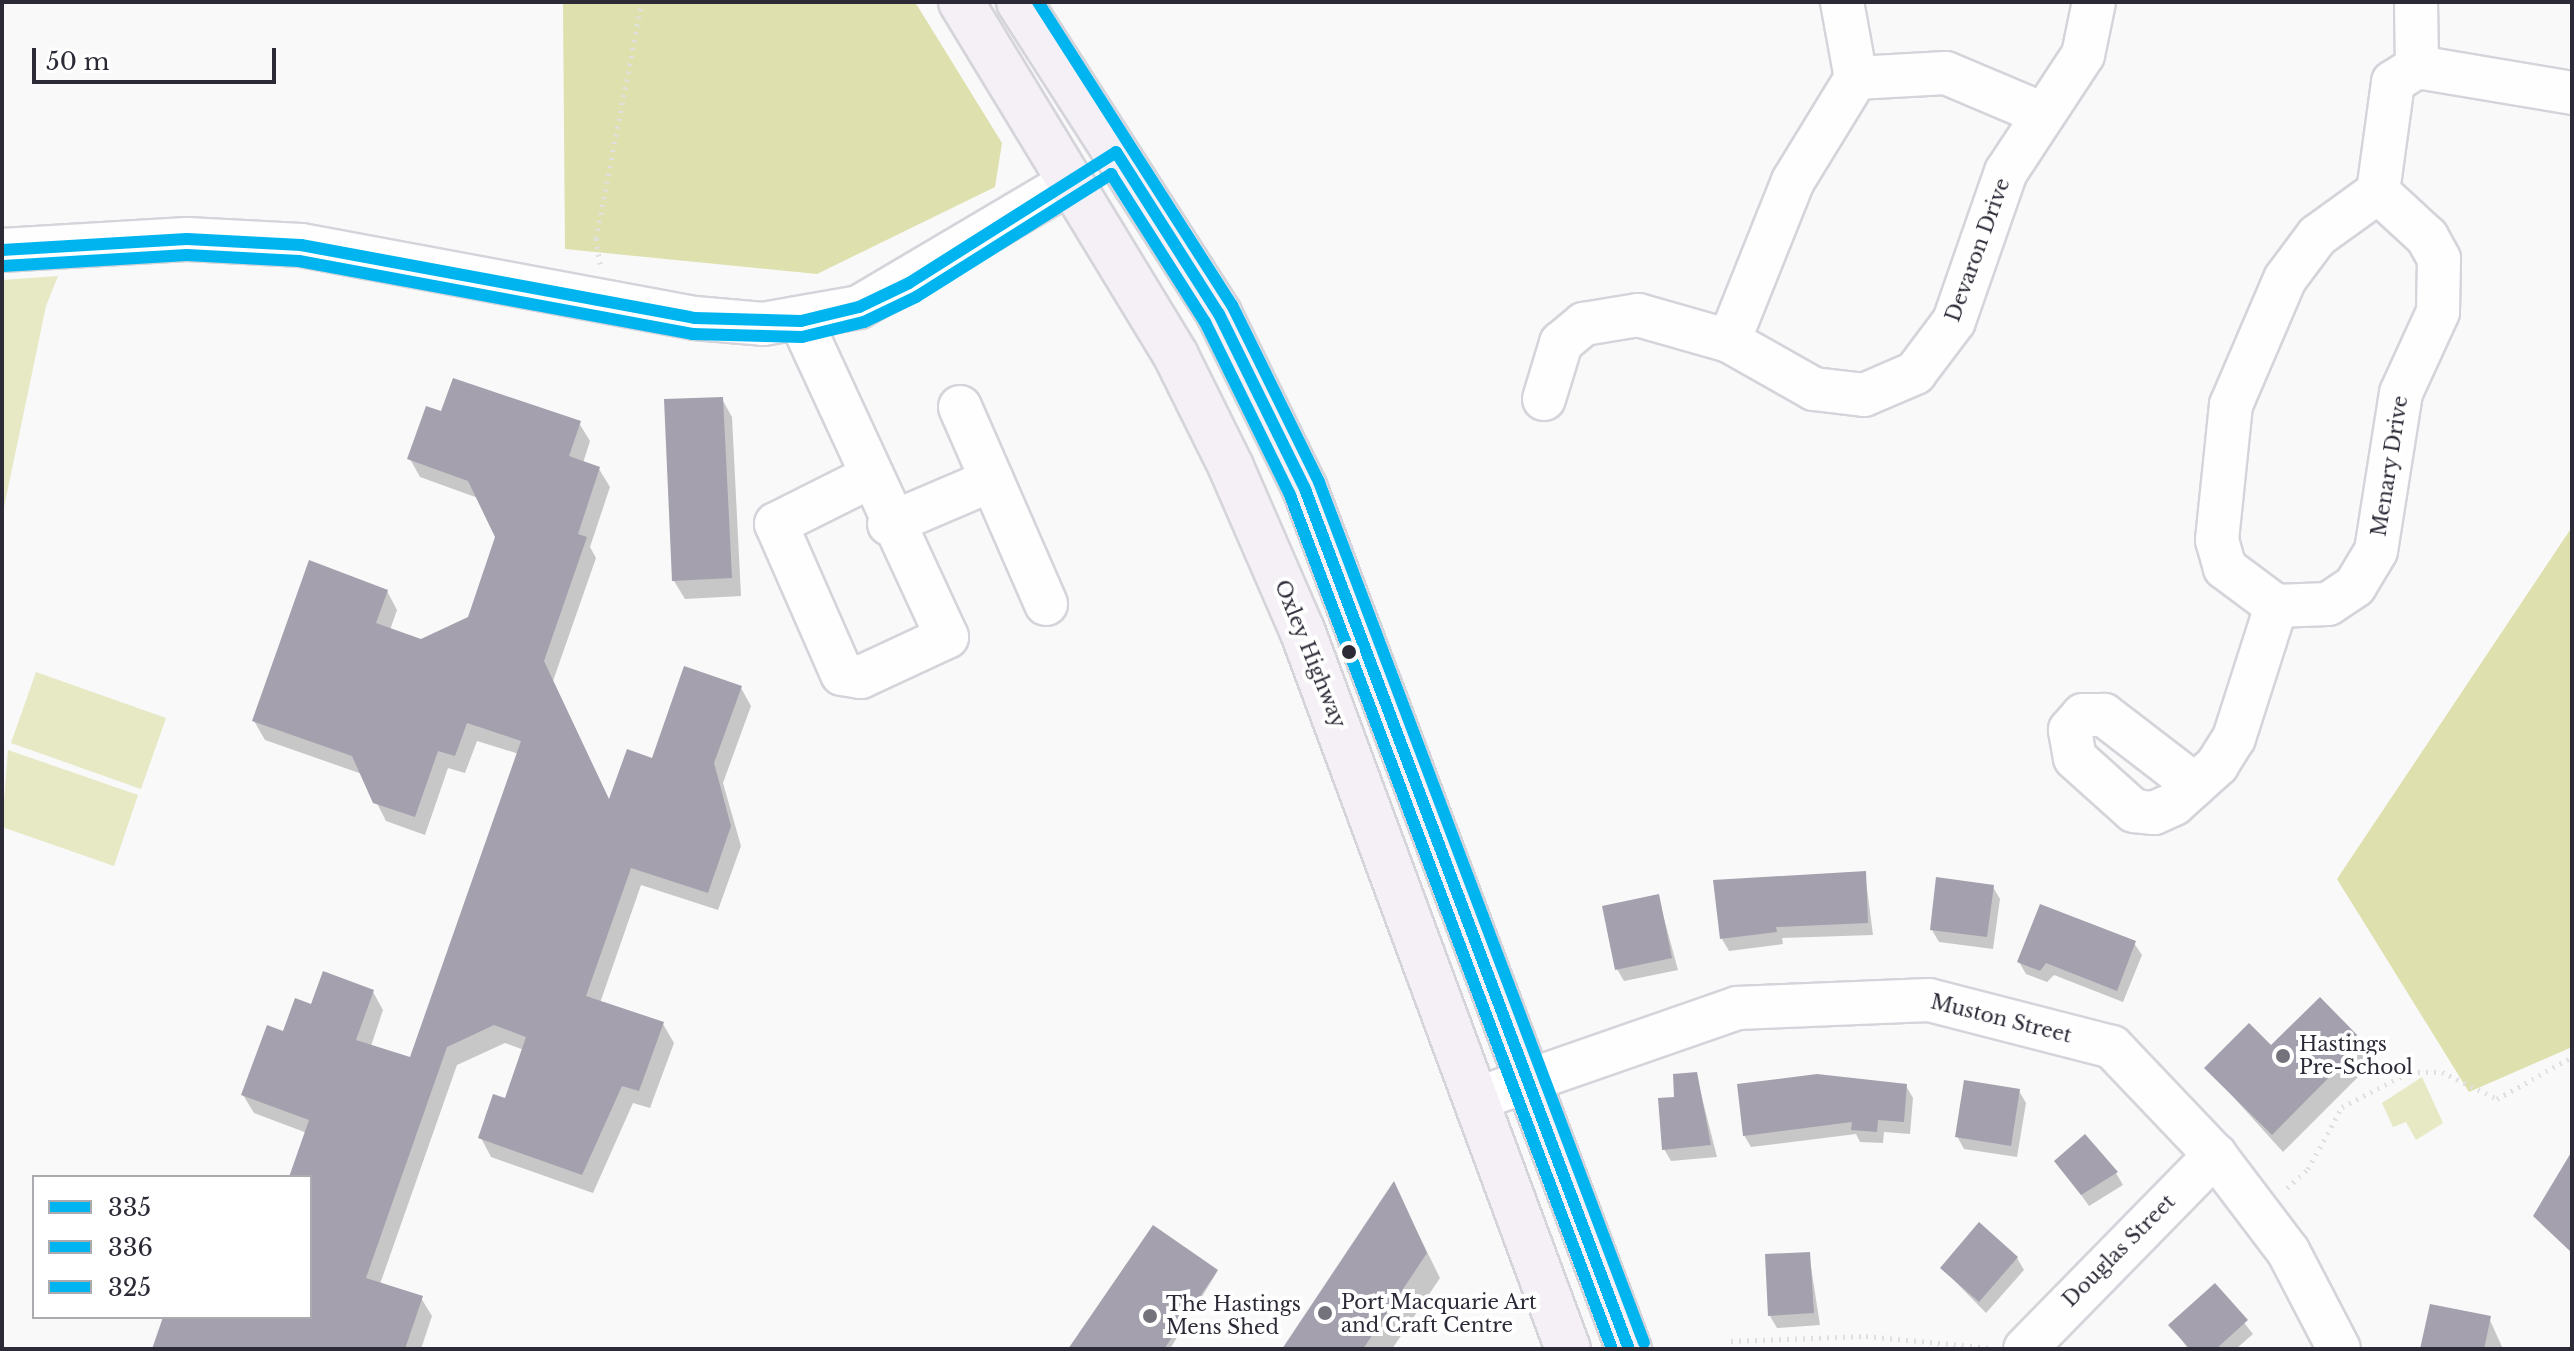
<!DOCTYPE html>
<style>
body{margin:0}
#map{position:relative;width:2574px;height:1351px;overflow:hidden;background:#f9f9f9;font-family:"Libre Baskerville",serif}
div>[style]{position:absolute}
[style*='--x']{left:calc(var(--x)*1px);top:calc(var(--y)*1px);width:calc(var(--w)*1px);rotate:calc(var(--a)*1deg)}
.green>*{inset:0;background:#e6e9c3}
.forest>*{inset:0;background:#dee0ad}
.shadow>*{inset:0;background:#0003}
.building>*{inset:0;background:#a4a0ae}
.path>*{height:5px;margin-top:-2.5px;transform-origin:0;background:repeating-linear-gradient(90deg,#e0e0e1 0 2px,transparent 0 8px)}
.roads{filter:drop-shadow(2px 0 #d4d4da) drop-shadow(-2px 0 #d4d4da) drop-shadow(0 2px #d4d4da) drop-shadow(0 -2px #d4d4da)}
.minor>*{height:42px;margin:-21px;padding:0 21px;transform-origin:21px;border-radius:21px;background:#fefefe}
.major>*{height:44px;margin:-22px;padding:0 22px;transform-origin:22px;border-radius:22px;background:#f5f0f6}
.bus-1>*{height:12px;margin:-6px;padding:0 6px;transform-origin:6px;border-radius:6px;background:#00b5ef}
.bus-2>*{height:12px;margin:-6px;padding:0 6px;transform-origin:6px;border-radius:6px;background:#00b5ef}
.bus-3>*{height:12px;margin:-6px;padding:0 6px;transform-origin:6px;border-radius:6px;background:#00b5ef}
.dots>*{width:22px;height:22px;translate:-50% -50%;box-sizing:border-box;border:4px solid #fff;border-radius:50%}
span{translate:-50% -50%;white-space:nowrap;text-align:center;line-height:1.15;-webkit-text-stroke:8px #fff;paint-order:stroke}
.street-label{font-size:20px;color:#2c2a37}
.poi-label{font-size:20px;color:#2c2a37}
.left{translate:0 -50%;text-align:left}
.frame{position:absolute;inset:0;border:4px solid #2c2a37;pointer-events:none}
.legend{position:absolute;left:32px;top:1175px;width:280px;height:144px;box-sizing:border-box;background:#fff;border:2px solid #abaaaf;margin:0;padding:10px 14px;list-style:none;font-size:24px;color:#2c2a37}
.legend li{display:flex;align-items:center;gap:16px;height:40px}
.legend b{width:40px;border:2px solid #abaaaf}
.scale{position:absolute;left:32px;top:48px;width:244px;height:36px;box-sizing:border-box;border:4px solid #2c2a37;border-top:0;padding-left:10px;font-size:24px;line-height:28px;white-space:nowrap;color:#2c2a37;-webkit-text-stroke:6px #fff;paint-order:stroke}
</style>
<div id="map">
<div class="green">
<i style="clip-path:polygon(58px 276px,46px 306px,2px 517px,2px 280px)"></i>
<i style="clip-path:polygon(36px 672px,166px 718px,141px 789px,11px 743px)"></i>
<i style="clip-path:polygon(8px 750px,138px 795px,114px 866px,2px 827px)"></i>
<i style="clip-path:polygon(2422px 1077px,2443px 1123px,2416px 1140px,2406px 1122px,2393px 1127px,2382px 1103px)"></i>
</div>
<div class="forest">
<i style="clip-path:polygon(563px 2px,915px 2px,1002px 143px,995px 187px,817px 274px,565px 249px)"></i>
<i style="clip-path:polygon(2572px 527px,2572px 1047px,2469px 1092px,2337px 879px)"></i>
</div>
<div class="shadow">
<i style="clip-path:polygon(722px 399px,732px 417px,741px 596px,685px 599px,674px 581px)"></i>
<i style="clip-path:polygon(442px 414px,579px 423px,590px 441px,583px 463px,599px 469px,610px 487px,590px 547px,596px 558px,553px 681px,610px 802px,741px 688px,751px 706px,723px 783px,741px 846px,718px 910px,641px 885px,600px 1003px,663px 1024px,674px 1043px,650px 1108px,633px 1103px,593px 1193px,491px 1157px,481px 1138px,506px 1101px,524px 1050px,505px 1043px,457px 1065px,380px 1284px,421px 1298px,432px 1316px,421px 1349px,155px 1349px,165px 1317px,310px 1317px,310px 1177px,291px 1177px,307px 1133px,254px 1113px,243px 1095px,312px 1007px,373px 992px,383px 1010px,371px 1046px,411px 1059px,519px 754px,477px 741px,465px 773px,448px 768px,425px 835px,386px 821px,362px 774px,265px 740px,254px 721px,387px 591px,397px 610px,390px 630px,421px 641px,469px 619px,497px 537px,478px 498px,420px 477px,410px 459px)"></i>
<i style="clip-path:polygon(1865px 873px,1873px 935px,1782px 938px,1783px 944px,1729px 951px,1722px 939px)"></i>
<i style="clip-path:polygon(1993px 887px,2000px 899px,1993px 949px,1939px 942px,1932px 930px)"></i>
<i style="clip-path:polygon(1658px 896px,1678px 970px,1624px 981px,1617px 969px)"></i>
<i style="clip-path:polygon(2134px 943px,2142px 955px,2123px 1002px,2054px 975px,2047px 982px,2026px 974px,2019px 962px)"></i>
<i style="clip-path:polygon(2363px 1043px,2373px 1062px,2283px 1152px,2207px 1068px,2271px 1048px)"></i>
<i style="clip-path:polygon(1696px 1074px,1717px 1157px,1671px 1161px,1664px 1149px,1676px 1099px)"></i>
<i style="clip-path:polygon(1906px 1086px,1913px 1098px,1910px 1134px,1884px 1132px,1883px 1143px,1860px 1142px,1856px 1134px,1751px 1147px,1744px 1135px)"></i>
<i style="clip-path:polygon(2019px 1091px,2026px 1103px,2017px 1157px,1964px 1149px,1957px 1136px)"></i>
<i style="clip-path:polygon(2057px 1161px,2116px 1173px,2123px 1185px,2089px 1206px)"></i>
<i style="clip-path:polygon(1394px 1185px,1440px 1278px,1392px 1349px,1284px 1349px)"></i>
<i style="clip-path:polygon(1809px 1254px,1820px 1325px,1777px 1328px,1770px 1316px)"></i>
<i style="clip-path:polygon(2017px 1258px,2024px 1270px,1986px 1313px,1942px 1268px)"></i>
<i style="clip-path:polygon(1217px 1272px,1170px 1349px,1070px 1349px)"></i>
<i style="clip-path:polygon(2215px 1286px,2253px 1334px,2236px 1349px,2188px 1349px,2171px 1325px)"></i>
<i style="clip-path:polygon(2489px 1318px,2503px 1349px,2423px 1349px)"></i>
</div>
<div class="building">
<i style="clip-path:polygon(453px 378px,581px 421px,569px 456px,600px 467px,578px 534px,587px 537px,544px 661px,609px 799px,627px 749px,652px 758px,684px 666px,742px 686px,714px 763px,731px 826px,708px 893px,631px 868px,586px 996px,664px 1022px,639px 1091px,622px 1086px,582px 1175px,478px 1138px,493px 1094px,505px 1098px,526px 1037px,494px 1025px,447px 1047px,366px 1278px,423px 1296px,405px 1349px,152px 1349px,163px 1317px,310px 1317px,310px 1177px,289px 1177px,309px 1120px,241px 1095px,267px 1025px,283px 1031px,295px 998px,311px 1004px,323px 971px,374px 990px,356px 1040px,410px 1057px,521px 741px,467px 723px,455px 756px,438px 751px,415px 817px,373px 803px,352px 756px,252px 721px,309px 560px,388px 590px,376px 623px,421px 639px,468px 617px,495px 537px,468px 481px,407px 459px,426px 406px,441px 411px)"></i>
<i style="clip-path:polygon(723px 397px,732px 578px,672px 581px,664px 399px)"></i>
<i style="clip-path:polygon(1866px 871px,1868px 923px,1776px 927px,1777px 932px,1720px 939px,1713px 880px)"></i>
<i style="clip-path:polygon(1936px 877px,1994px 885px,1987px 937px,1930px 930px)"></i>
<i style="clip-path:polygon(1659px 894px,1672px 958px,1615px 970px,1602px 906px)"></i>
<i style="clip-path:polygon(2040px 904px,2136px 941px,2117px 991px,2046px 963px,2040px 971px,2017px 962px)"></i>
<i style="clip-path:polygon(2320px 997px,2364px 1042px,2272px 1135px,2204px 1068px,2249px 1023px,2271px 1045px)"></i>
<i style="clip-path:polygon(1697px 1072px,1711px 1145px,1662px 1150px,1658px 1098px,1674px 1097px,1673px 1074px)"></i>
<i style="clip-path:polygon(1817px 1074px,1907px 1084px,1904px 1122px,1878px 1120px,1877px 1132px,1851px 1130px,1852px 1122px,1743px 1136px,1737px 1084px)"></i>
<i style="clip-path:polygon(1964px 1080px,2020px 1089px,2011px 1146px,1955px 1137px)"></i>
<i style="clip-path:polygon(2085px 1134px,2118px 1172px,2081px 1195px,2054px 1161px)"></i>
<i style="clip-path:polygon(2572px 1151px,2572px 1253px,2533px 1216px)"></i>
<i style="clip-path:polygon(1394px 1181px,1427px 1253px,1363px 1349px,1282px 1349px)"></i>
<i style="clip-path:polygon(1979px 1222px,2018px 1257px,1979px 1302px,1940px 1268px)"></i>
<i style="clip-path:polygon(1153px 1225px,1218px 1270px,1164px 1349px,1068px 1349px)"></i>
<i style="clip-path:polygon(1810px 1252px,1814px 1313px,1768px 1316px,1765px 1254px)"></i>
<i style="clip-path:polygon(2215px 1283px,2248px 1320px,2216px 1349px,2190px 1349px,2168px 1325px)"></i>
<i style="clip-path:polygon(2430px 1304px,2491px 1316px,2484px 1349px,2420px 1349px)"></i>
</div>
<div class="path">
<i style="--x:600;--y:264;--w:26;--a:-99"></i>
<i style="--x:596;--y:238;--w:240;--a:-79"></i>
<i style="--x:2287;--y:1188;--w:28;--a:-42"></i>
<i style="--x:2308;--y:1169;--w:71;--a:-61.3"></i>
<i style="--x:2342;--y:1107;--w:76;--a:-27.2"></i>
<i style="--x:2410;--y:1072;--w:32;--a:0"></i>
<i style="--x:2442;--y:1072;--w:61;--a:26.1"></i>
<i style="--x:2497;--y:1099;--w:86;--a:-29.2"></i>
<i style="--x:1731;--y:1341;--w:135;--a:-2.1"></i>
<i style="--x:1866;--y:1336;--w:126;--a:5.5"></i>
</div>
<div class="roads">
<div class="minor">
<i style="--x:1842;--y:2;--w:77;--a:79.6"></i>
<i style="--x:2416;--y:2;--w:65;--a:89.1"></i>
<i style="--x:2378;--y:192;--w:67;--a:42.6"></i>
<i style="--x:2427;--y:237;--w:25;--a:61"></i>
<i style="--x:2439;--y:259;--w:53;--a:91.1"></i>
<i style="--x:2438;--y:312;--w:89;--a:114.6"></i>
<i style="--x:2401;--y:393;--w:160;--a:99"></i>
<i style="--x:2376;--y:551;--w:41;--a:121"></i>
<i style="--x:2355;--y:586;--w:32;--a:146"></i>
<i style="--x:2328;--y:604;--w:52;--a:177.8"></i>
<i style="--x:2276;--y:606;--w:64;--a:-143.3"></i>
<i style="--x:2225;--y:568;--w:29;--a:-106"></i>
<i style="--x:2217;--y:540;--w:136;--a:-84.1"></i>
<i style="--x:2231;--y:405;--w:137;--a:-66.8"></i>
<i style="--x:2285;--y:279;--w:54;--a:-53.3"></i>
<i style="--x:2317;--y:236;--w:75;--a:-35.8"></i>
<i style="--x:2378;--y:192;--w:111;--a:-82.2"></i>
<i style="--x:2393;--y:82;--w:28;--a:-32"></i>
<i style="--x:2417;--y:67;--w:157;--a:9.5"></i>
<i style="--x:2;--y:250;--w:185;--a:-3.4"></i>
<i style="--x:187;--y:239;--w:114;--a:3"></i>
<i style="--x:301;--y:245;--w:401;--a:10.5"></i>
<i style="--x:695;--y:318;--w:68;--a:5"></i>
<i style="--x:763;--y:324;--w:97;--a:-10"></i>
<i style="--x:859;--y:307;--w:247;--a:-30.6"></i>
<i style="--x:801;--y:321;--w:348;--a:65.2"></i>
<i style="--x:947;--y:637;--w:95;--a:155.1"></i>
<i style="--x:861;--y:677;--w:19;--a:-171"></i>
<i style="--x:842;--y:674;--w:164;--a:-113.7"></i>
<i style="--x:776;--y:524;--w:103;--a:-26.6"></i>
<i style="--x:1729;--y:341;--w:172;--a:-68.2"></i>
<i style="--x:1793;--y:181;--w:121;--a:-58.5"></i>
<i style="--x:1856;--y:78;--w:90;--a:-3.2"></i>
<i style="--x:1946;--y:73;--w:105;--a:22.9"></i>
<i style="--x:1544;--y:399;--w:59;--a:-73.1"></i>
<i style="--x:1561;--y:343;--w:30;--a:-40"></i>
<i style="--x:1584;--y:324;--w:55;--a:-9.5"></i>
<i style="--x:1638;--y:315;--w:95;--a:15.9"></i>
<i style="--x:1729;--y:341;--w:98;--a:29.5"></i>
<i style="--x:1814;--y:389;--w:50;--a:6.8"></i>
<i style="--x:1864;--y:395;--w:56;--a:-23.3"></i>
<i style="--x:1915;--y:373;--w:65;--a:-53.1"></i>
<i style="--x:1954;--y:321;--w:158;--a:-70.8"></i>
<i style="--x:2006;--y:172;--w:140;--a:-56.7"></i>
<i style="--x:2083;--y:55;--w:54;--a:-78.3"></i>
<i style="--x:960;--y:407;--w:215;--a:66.4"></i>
<i style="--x:889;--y:524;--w:112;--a:-23.1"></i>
<i style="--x:2195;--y:785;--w:115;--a:-142.4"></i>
<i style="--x:2104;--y:715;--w:21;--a:180"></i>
<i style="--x:2083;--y:715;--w:20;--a:131"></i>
<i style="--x:2070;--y:730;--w:28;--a:80"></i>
<i style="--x:2075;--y:758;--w:79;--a:41.9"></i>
<i style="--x:2134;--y:811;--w:20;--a:6"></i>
<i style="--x:2154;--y:813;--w:22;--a:-24"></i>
<i style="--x:2174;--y:804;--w:28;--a:-42"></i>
<i style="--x:2195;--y:785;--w:30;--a:-42"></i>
<i style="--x:2217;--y:765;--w:32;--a:-58"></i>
<i style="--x:2234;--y:738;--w:139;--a:-72.3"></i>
<i style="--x:1476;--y:1099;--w:276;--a:-19.2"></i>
<i style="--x:1737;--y:1008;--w:192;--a:-2.4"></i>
<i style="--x:1929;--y:1000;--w:189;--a:14.4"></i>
<i style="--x:2112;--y:1047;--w:149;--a:46.4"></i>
<i style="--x:2215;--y:1155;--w:121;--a:52.8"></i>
<i style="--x:2288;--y:1251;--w:110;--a:62.5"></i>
<i style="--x:2025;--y:1349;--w:272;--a:-45.6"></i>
</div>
<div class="major">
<i style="--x:961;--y:2;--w:414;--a:58.7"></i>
<i style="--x:1176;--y:356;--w:124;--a:63.6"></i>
<i style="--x:1231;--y:467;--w:178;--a:66.5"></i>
<i style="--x:1302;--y:630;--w:767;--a:69.7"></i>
<i style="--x:1019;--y:2;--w:371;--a:57.3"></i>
<i style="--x:1219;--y:314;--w:195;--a:63.8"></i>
<i style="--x:1305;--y:489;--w:919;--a:69.36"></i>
</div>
</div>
<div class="bus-1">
<i style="--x:2;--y:250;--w:185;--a:-3.4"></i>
<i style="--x:187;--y:239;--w:114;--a:3"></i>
<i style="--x:301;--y:245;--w:401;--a:10.5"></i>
<i style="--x:695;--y:318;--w:106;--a:1.6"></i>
<i style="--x:801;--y:321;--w:60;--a:-13.6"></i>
<i style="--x:859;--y:307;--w:55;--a:-25.6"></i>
<i style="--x:909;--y:283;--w:245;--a:-32.3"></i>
<i style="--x:1116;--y:152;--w:192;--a:57.6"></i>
<i style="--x:1219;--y:314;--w:195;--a:63.8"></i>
<i style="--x:1305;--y:489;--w:919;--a:69.36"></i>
</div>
<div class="bus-2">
<i style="--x:3;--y:266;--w:184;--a:-3.4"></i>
<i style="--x:187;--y:255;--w:112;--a:3.1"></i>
<i style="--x:299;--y:261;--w:400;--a:10.5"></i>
<i style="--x:692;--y:334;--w:110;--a:1.6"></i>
<i style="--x:802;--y:337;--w:64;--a:-13.6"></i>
<i style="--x:864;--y:322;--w:58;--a:-25.7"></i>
<i style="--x:916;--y:297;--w:231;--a:-32.2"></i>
<i style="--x:1111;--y:174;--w:175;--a:57.6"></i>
<i style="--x:1205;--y:322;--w:193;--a:63.8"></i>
<i style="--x:1290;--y:495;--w:913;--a:69.34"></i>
</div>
<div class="bus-3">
<i style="--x:1038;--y:2;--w:360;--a:57.4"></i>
<i style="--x:1232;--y:305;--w:197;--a:63.8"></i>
<i style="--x:1319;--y:482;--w:920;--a:69.32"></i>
</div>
<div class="dots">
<i style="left:1349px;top:652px;background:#2c2a37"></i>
<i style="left:2283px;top:1056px;background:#74727b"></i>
<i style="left:1325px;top:1313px;background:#74727b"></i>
<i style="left:1150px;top:1316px;background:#74727b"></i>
</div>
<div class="street-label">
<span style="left:1978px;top:250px;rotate:-70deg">Devaron Drive</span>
<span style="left:2390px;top:466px;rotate:-81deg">Menary Drive</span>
<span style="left:1310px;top:654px;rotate:68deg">Oxley Highway</span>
<span style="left:2001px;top:1019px;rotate:14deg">Muston Street</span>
<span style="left:2119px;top:1251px;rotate:-45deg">Douglas Street</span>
</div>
<div class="poi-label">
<span class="left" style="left:2299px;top:1056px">Hastings<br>Pre-School</span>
<span class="left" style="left:1341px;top:1314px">Port Macquarie Art<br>and Craft Centre</span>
<span class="left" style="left:1166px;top:1316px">The Hastings<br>Mens Shed</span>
</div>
<div class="frame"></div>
<ul class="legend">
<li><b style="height:10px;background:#00b5ef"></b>335</li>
<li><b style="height:10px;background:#00b5ef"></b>336</li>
<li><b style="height:10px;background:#00b5ef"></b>325</li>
</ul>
<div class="scale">50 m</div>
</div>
